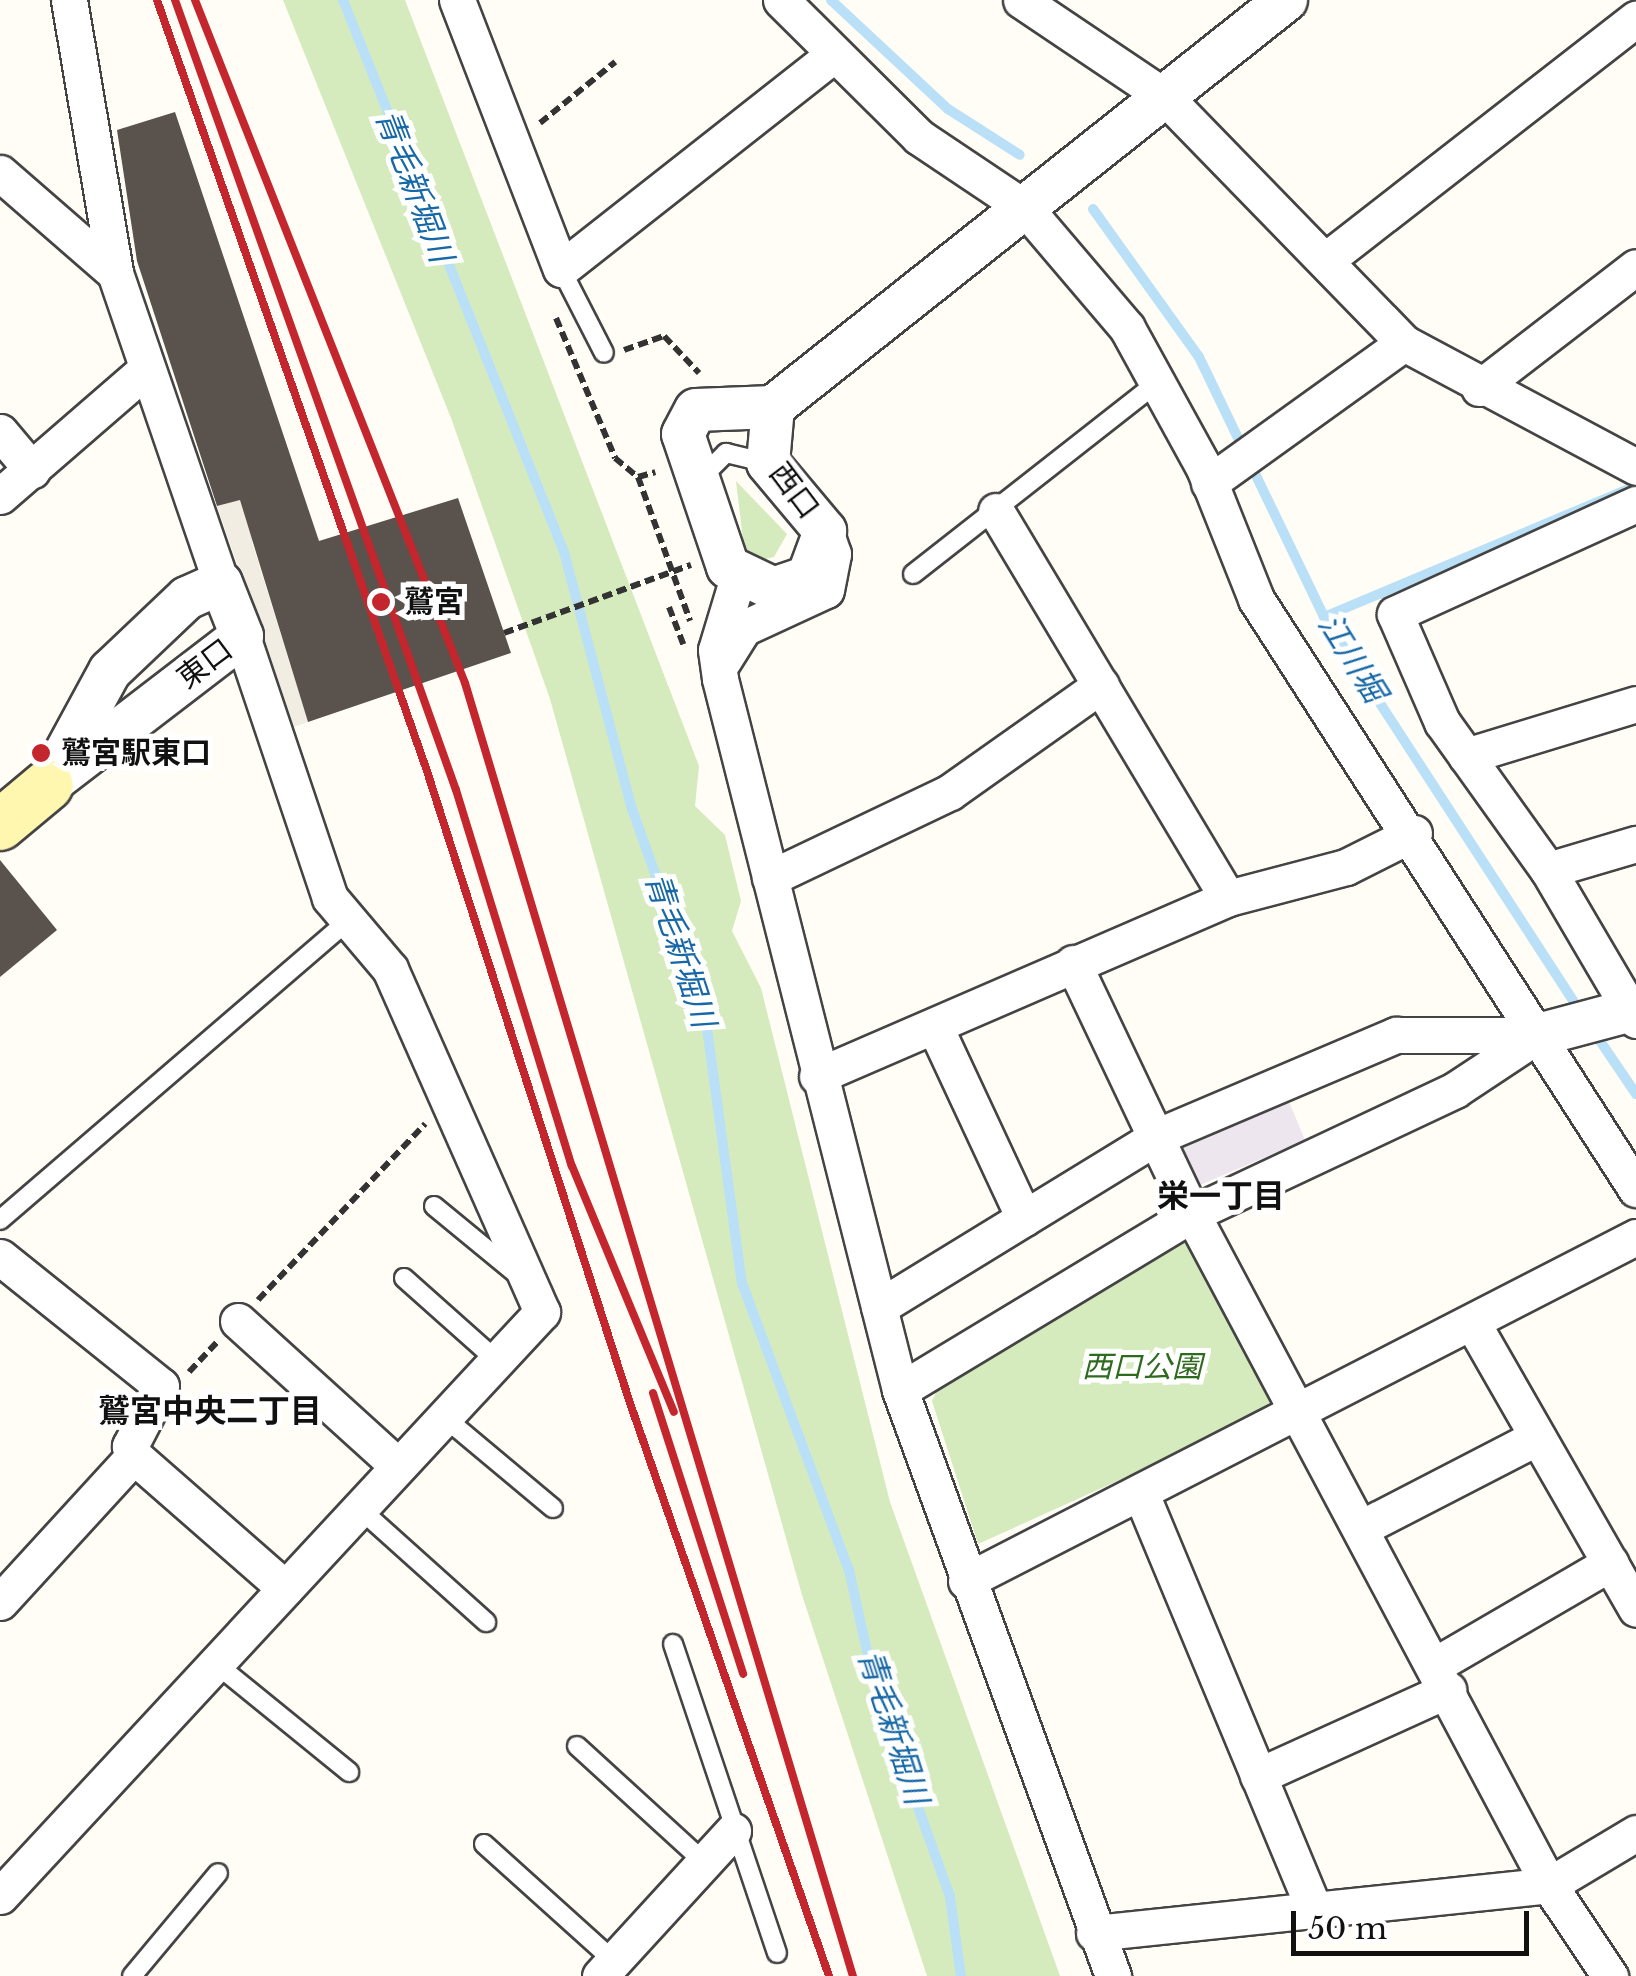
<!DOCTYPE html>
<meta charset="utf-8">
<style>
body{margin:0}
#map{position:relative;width:1636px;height:1976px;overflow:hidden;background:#fffdf5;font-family:"Libre Baskerville","Noto Sans JP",serif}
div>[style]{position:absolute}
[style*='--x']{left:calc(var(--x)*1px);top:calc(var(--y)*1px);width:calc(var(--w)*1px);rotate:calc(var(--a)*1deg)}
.industrial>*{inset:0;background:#eee6ef}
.green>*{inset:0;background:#d5ebbd}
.plaza>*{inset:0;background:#f1ede2}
.stream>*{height:10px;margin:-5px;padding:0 5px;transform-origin:5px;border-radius:5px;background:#b9e0f7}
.building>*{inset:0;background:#5a524d}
.path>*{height:6px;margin-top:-3px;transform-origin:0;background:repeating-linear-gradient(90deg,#333 0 10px,transparent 0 15px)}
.roads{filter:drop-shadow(2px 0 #444) drop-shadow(-2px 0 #444) drop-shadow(0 2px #444) drop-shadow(0 -2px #444)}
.service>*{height:18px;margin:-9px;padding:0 9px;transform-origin:9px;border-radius:9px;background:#fff}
.minor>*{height:35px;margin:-17.5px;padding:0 17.5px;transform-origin:17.5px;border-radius:17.5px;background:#fff}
.tertiary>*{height:42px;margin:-21px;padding:0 21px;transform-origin:21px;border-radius:21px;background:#fff}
.secondary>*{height:50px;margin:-25px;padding:0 25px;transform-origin:25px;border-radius:25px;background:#fff6b0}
.rail>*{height:8px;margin:-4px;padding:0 4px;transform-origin:4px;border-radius:4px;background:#c4262e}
.dots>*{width:28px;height:28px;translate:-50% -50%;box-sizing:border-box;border:5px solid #fff;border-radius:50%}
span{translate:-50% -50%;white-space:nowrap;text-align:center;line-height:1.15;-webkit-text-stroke:10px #fff;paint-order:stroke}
.street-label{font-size:30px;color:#111}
.poi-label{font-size:30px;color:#111;font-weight:700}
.left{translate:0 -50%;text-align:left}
.park-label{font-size:30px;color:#2f6b1f;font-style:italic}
.water-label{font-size:32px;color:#1768a6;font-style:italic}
.neighbourhood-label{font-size:32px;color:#111;font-weight:700}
.scale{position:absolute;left:1291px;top:1911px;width:238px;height:45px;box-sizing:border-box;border:5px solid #111;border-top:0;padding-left:12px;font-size:30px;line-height:35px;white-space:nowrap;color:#111;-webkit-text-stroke:8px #fff;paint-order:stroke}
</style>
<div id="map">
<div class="industrial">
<i style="clip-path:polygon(1287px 1097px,1305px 1140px,1200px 1185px,1182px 1145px)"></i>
</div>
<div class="green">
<i style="clip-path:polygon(283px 0,405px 0,699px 766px,695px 806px,725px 835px,741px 901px,732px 931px,761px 988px,890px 1502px,1060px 1976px,927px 1976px,802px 1595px,550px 699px,451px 418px)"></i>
<i style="clip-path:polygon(736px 481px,787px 534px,774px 557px,761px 560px,744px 548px)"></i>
<i style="clip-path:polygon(1183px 1229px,1271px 1399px,1261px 1416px,978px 1544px,932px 1401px,940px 1383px)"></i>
</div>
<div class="plaza">
<i style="clip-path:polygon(252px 496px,252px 542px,308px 722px,294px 727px,217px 506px)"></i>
</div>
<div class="stream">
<i style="--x:343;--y:0;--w:595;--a:68.18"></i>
<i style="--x:564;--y:552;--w:263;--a:75.2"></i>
<i style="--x:631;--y:806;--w:221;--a:70.4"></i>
<i style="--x:705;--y:1014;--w:272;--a:82.2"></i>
<i style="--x:742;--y:1283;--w:306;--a:69.6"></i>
<i style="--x:849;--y:1570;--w:120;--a:77.5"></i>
<i style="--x:875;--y:1687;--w:223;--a:70.3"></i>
<i style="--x:950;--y:1897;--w:80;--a:82.1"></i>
<i style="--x:831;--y:0;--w:160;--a:43"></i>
<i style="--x:948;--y:109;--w:85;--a:32.6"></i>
<i style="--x:1093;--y:209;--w:182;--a:54.4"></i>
<i style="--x:1199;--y:357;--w:288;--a:64.3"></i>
<i style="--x:1324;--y:617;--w:473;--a:57"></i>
<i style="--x:1324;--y:617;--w:338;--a:-22.8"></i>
<i style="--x:1594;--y:1032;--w:75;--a:55.9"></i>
</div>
<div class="building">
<i style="clip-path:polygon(175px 112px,319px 541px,458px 498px,511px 653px,308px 722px,240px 500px,217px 506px,137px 261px,117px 130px)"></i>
<i style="clip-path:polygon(0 860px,57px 930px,0 977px)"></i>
</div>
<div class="path">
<i style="--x:540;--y:123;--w:97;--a:-39.1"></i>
<i style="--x:556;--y:318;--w:152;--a:67.1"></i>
<i style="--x:615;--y:458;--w:30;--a:40"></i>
<i style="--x:638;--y:477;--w:18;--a:-16"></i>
<i style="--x:624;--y:350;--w:42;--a:-19.3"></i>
<i style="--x:664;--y:336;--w:51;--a:46.6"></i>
<i style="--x:638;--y:477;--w:153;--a:70.1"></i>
<i style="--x:669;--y:607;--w:40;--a:69"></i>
<i style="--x:504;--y:633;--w:199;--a:-20"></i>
<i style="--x:258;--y:1300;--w:243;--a:-46.5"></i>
<i style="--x:189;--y:1372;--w:42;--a:-46.9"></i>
</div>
<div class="roads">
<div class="service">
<i style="--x:561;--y:269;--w:94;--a:62.9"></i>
<i style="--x:703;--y:476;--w:33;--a:-45"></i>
<i style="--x:726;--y:453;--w:43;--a:13.4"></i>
<i style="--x:913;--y:574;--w:313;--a:-38.1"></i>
<i style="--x:434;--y:1206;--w:109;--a:39.4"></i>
<i style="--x:0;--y:1220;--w:466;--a:-40.7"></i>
<i style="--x:404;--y:1278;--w:123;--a:41.7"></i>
<i style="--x:444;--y:1417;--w:142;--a:39.9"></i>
<i style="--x:359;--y:1508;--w:171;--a:41.9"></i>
<i style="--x:673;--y:1644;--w:326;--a:71.4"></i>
<i style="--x:215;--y:1663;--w:173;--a:39.1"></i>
<i style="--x:577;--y:1746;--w:171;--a:42.4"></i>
<i style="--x:484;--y:1844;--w:175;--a:42"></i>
<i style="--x:132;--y:1976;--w:134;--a:-50.1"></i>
</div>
<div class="minor">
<i style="--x:69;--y:0;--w:277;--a:80.4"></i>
<i style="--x:115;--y:273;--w:328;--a:71.1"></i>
<i style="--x:457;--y:0;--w:288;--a:68.9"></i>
<i style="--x:561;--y:269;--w:347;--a:-38.2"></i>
<i style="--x:781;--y:0;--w:194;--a:44.8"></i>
<i style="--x:919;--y:137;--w:128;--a:33.8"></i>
<i style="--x:1025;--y:208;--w:157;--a:49.6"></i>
<i style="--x:1127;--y:328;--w:160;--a:61.2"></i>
<i style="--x:1204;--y:468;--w:141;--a:68.3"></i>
<i style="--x:1256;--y:599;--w:702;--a:57.22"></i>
<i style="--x:1021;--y:0;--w:172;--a:33.9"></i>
<i style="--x:1164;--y:96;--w:344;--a:45.8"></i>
<i style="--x:1404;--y:343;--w:263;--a:28.1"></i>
<i style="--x:0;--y:173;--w:152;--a:41"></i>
<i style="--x:1326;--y:260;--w:393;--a:-37.9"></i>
<i style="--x:1479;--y:388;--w:198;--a:-37.6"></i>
<i style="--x:0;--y:432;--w:50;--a:49.9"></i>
<i style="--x:1209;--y:483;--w:240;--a:-35.7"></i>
<i style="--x:0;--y:496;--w:189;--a:-40.9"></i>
<i style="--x:1636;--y:504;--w:265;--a:155.5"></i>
<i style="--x:1395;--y:614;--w:118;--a:66.5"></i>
<i style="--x:1442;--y:722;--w:182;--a:54.4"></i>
<i style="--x:1548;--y:870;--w:174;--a:59.6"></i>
<i style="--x:996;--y:511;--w:451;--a:59.1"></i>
<i style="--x:738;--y:577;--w:76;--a:106.8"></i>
<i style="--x:716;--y:650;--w:29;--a:82"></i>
<i style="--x:720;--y:679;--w:733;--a:75.79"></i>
<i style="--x:900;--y:1390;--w:624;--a:70.02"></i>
<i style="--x:723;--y:661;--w:39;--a:-58"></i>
<i style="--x:744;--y:628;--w:90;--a:-24.9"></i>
<i style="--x:826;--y:590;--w:37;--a:-79"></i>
<i style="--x:833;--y:554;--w:24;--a:-109"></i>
<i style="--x:1466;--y:756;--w:178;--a:-17"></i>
<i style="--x:1548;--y:870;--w:92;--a:-16.5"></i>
<i style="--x:770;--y:878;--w:199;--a:-25.5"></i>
<i style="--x:950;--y:792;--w:185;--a:-35.3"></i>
<i style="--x:1073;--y:963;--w:278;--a:64.6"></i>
<i style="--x:1192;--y:1214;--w:760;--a:61.99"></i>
<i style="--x:1549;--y:1885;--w:110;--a:56.2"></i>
<i style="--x:935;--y:1027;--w:211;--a:65"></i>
<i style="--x:817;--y:1076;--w:448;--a:-23.4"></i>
<i style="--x:1228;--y:898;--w:122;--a:-14.7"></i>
<i style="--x:1346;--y:867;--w:76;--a:-26.6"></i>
<i style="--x:0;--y:1257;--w:206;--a:38.7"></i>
<i style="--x:161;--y:1386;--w:68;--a:117.3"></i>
<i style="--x:130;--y:1446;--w:11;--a:68"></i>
<i style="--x:134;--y:1456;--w:201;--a:41.2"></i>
<i style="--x:879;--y:1307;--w:327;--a:-31.5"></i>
<i style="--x:1158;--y:1136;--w:259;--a:-23"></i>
<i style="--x:1396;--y:1035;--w:142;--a:0"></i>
<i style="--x:1538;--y:1035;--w:100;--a:146.5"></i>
<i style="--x:1455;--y:1090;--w:291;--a:154.8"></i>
<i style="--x:1192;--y:1214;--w:341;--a:148.9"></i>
<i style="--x:238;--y:1321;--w:216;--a:42.2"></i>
<i style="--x:1473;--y:1324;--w:328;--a:60.2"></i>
<i style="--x:1142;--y:1496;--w:448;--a:67.4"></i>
<i style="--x:1363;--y:1527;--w:196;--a:-27.3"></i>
<i style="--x:966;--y:1581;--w:753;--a:-27.18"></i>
<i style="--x:0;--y:1602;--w:198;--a:-47.5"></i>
<i style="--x:1435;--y:1665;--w:203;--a:-30.2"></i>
<i style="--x:1258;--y:1776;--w:209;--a:-24.4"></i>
<i style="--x:0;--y:1896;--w:797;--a:-47.14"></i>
<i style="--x:542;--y:1312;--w:375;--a:-113.9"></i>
<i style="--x:390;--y:969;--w:93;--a:-130.2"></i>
<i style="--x:330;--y:898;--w:276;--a:-108.6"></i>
<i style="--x:1094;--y:1933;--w:458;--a:-6"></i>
<i style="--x:1549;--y:1885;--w:101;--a:-30.9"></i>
<i style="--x:600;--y:1976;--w:197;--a:-47.5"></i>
</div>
<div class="tertiary">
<i style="--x:773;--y:407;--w:655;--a:-38.43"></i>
<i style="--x:773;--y:407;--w:56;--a:95.1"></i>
<i style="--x:768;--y:463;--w:89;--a:50"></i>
<i style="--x:825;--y:531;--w:49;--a:110.3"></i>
<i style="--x:808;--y:577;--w:36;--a:161"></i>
<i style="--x:774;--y:589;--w:51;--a:-154.4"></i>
<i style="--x:728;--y:567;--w:140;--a:-108.7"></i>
<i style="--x:683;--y:434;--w:27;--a:-62"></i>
<i style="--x:696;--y:410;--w:77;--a:-2.2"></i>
<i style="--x:221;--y:583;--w:57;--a:68.4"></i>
<i style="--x:242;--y:636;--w:245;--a:142.5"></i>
<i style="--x:48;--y:785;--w:130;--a:-61.5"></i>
<i style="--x:110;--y:671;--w:106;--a:-43.5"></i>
<i style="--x:187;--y:598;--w:37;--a:-24"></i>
<i style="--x:1538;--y:1035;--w:101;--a:-14.9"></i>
</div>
<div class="secondary">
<i style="--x:0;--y:825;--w:62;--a:-39.8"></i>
</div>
</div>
<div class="rail">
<i style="--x:157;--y:0;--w:814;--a:70.7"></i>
<i style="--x:426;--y:768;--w:667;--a:72.19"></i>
<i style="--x:630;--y:1403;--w:607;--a:70.85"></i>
<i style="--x:175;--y:0;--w:838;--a:70.42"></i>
<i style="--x:456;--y:790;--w:393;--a:72.9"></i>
<i style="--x:572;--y:1166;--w:266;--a:67.5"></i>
<i style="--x:195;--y:0;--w:734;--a:68.43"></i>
<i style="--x:465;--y:683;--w:1350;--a:73.3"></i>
<i style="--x:653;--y:1393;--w:295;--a:72.2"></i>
</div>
<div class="dots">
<i style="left:381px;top:602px;background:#c4262e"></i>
<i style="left:41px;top:753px;background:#c4262e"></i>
</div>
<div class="street-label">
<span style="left:794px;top:491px;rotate:53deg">西口</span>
<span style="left:205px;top:664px;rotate:-37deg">東口</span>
</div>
<div class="poi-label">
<span class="left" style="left:404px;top:602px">鷲宮</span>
<span class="left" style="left:61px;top:753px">鷲宮駅東口</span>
</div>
<div class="park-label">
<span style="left:1142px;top:1367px">西口公園</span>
</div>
<div class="water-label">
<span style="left:414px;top:186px;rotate:69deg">青毛新堀川</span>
<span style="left:1352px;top:658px;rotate:58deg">江川堀</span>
<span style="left:680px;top:950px;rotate:72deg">青毛新堀川</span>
<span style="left:893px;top:1727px;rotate:72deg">青毛新堀川</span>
</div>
<div class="neighbourhood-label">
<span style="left:1221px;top:1196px">栄一丁目</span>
<span style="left:210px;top:1411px">鷲宮中央二丁目</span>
</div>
<div class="scale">50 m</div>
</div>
